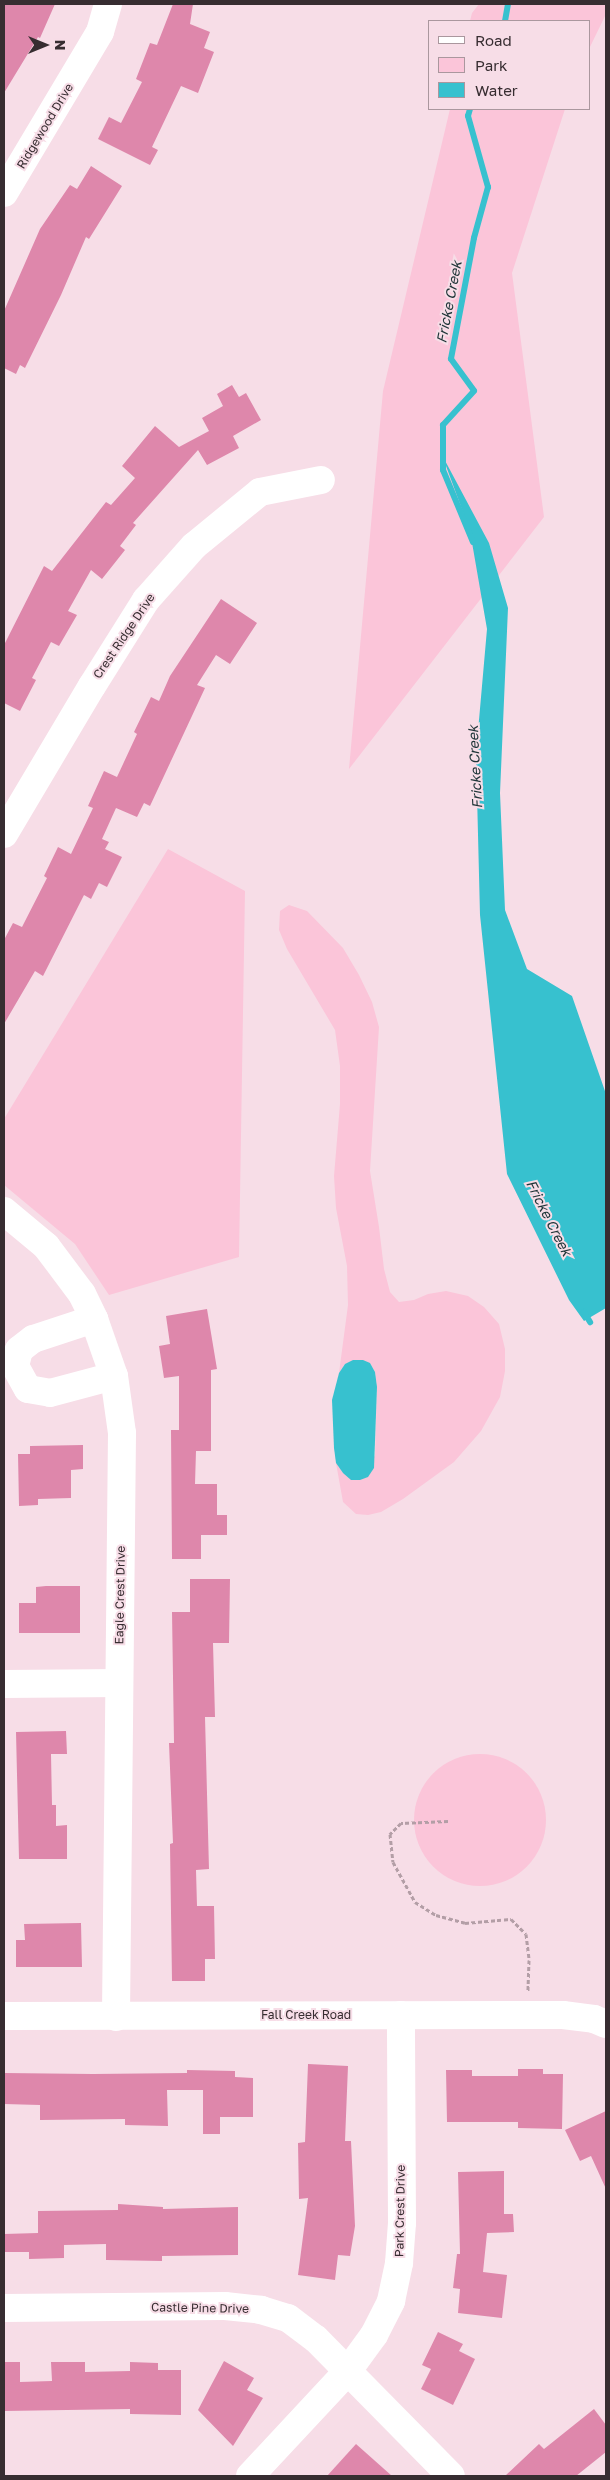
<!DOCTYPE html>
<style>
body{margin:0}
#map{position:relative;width:610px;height:2480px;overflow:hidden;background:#f7dde7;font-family:"Golos Text",sans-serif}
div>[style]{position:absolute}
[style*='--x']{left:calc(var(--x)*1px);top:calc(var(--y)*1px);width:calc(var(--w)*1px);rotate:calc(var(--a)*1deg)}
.green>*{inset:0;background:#fbc5d9}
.round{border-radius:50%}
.water>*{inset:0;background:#37c1cf}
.stream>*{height:6px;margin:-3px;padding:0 3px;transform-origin:3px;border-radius:3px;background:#37c1cf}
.building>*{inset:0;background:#de87ab}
.path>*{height:3px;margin-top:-1.5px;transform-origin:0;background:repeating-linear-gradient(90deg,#b39ea6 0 4px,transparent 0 6.5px)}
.minor>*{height:28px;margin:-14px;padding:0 14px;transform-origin:14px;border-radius:14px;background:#fff}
span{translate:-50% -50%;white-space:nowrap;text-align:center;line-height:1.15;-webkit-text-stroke:4px #f7dde7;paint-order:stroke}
.street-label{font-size:12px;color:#372d31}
.water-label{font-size:14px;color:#1e3437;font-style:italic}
.frame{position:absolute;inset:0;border:5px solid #372d31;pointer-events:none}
.legend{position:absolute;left:428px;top:20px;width:162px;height:90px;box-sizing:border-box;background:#f7dde7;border:1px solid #aa979e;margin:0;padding:6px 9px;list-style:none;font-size:15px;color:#372d31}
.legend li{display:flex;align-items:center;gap:10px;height:25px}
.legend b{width:25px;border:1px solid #aa979e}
.north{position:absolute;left:20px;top:20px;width:50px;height:50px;-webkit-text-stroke:4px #f7dde7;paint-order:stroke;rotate:90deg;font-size:14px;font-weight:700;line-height:20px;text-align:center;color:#372d31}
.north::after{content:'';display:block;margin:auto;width:18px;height:22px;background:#372d31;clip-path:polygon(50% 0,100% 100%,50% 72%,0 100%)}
</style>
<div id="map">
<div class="green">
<i style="clip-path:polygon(479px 4px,606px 4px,606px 14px,589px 49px,589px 21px,470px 21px,472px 13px)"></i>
<i style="clip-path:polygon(450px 109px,565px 109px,512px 273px,544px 517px,349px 769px,383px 391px)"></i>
<i style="clip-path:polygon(168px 849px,245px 891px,239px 1257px,109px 1295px,75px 1244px,4px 1185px,4px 1119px)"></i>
<i style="clip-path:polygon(289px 905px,307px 911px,343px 948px,359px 975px,372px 1002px,379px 1027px,370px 1171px,379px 1227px,384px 1269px,390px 1292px,399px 1302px,414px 1300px,428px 1294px,446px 1291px,468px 1296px,484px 1307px,499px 1324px,505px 1349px,505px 1371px,500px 1397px,481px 1431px,454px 1462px,403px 1499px,381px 1512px,368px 1515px,356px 1514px,343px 1502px,336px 1463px,343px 1473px,375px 1456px,377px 1387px,375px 1372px,370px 1363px,345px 1364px,339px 1373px,348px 1305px,347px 1266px,336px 1208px,334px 1176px,340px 1104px,340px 1066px,335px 1030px,287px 949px,279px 930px,280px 911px)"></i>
<i class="round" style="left:414px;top:1754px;width:132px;height:132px"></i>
</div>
<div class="water">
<i style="clip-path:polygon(442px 455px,489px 543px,508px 608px,500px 793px,505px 910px,527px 969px,572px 996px,606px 1094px,606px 1308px,584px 1321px,569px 1300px,507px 1174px,480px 915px,476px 754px,487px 629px,470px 531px)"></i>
<i style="clip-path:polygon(353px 1360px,363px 1360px,370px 1363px,375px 1372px,377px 1387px,374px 1468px,368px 1477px,360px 1480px,351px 1480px,343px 1473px,336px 1463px,334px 1448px,332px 1400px,339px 1373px,345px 1364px)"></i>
</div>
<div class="stream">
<i style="--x:505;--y:21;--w:17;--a:-80"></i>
<i style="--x:470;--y:109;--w:7;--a:106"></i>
<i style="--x:468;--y:116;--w:74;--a:74.3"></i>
<i style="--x:488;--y:187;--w:53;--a:105.4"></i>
<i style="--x:474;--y:238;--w:123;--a:100.8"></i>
<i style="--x:451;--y:359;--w:39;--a:54"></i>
<i style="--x:474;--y:391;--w:46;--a:132.4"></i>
<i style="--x:443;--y:425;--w:45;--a:90"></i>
<i style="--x:443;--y:470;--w:78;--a:67.4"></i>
<i style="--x:584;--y:1312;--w:12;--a:59"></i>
</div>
<div class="building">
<i style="clip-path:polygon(4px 4px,55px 4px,40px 38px,38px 37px,4px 93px)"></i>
<i style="clip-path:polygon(173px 4px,193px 4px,190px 24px,210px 32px,204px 48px,214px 52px,198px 93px,181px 86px,152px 147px,158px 150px,150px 165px,98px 139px,109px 117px,121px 123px,142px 82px,136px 79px,150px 43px,157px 45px)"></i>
<i style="clip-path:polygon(91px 166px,122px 186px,89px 239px,86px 237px,61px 295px,25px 368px,20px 365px,16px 374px,4px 368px,4px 311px,40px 229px,70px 185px,77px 189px)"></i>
<i style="clip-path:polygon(232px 385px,239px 397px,246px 393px,261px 420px,233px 436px,239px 448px,207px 465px,198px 450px,133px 523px,136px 525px,120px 546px,125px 550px,102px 579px,91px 570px,68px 611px,77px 615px,59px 646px,51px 642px,32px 678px,36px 680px,20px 711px,4px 703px,4px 645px,44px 566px,52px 571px,106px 502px,111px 505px,135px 478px,122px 466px,155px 426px,179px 447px,209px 431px,202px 418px,223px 406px,217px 394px)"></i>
<i style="clip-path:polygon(221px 599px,257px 623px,230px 664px,216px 655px,197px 685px,205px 688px,150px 806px,144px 803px,137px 817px,116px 808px,102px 839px,109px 842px,105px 849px,122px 857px,107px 887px,99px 883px,91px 899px,84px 895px,43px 976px,35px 971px,4px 1024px,4px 940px,13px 923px,22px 927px,47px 878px,44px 876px,58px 847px,71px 854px,93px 808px,88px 806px,104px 771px,117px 777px,137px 734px,134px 732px,151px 697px,159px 701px,170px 676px)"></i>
<i style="clip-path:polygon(207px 1309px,217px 1369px,211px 1370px,211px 1451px,196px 1451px,195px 1484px,217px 1484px,217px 1515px,227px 1515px,227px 1535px,201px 1535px,201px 1559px,172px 1559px,171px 1430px,179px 1430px,179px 1376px,164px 1378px,159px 1346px,170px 1344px,166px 1316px)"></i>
<i style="clip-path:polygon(83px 1445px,83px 1469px,71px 1470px,71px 1498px,38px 1499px,38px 1505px,19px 1506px,18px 1454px,30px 1454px,30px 1446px)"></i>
<i style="clip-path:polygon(190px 1579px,230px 1579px,229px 1643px,213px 1643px,215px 1717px,205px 1717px,209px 1869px,196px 1870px,197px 1906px,214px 1906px,215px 1959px,205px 1959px,205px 1981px,172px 1981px,170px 1844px,173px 1843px,169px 1743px,174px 1743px,172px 1612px,190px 1612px)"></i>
<i style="clip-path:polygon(46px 1586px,80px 1586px,80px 1633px,19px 1633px,19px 1603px,36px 1603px,36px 1587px)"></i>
<i style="clip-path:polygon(66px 1731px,67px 1754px,51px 1754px,52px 1805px,56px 1805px,56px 1826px,67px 1825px,67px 1859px,19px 1859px,16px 1732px)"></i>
<i style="clip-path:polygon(81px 1923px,82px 1967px,16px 1967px,16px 1940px,25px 1940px,24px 1924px)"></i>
<i style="clip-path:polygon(308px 2064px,348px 2066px,345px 2141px,351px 2141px,355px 2226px,350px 2256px,338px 2255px,335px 2280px,298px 2275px,308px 2198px,299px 2199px,298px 2143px,305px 2142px)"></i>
<i style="clip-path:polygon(518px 2069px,543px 2069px,543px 2074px,563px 2074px,562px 2129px,518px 2128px,518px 2122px,447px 2122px,446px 2070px,472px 2070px,472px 2076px,518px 2076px)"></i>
<i style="clip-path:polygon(187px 2070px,235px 2071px,235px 2077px,253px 2078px,253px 2117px,220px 2117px,220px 2134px,203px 2134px,203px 2090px,167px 2090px,168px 2126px,125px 2125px,125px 2119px,40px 2120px,40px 2105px,4px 2104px,4px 2073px,93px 2074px,187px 2073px)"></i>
<i style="clip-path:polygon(606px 2111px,606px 2189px,591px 2156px,580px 2161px,565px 2130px)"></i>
<i style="clip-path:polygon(504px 2171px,504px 2214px,513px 2214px,514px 2232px,487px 2233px,483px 2272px,507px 2275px,502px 2318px,458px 2313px,460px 2289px,453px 2288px,457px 2254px,460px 2254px,458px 2172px)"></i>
<i style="clip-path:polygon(118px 2204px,163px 2207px,163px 2209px,238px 2207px,238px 2255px,162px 2256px,162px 2261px,106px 2260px,106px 2244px,64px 2245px,64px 2258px,29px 2259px,29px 2252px,4px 2252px,4px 2234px,38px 2233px,38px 2211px,118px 2210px)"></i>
<i style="clip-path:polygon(438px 2332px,463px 2344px,459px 2351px,475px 2359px,453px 2405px,421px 2389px,431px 2369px,422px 2365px)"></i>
<i style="clip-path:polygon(224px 2361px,254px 2378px,247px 2390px,263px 2398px,233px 2446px,198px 2410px)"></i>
<i style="clip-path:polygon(4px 2362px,20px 2362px,20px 2382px,52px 2381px,51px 2362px,85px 2362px,85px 2372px,130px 2371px,130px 2362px,158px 2363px,158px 2370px,181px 2370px,181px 2415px,130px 2414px,130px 2409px,4px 2411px)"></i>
<i style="clip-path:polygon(594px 2409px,606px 2425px,606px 2452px,576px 2476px,505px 2476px,539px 2444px,544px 2449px)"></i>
<i style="clip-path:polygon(356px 2444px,392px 2476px,327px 2476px)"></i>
</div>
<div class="path">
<i style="--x:448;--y:1821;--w:47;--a:177.6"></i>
<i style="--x:401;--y:1823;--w:16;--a:135"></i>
<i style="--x:390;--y:1834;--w:28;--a:84"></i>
<i style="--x:393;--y:1862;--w:46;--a:61.2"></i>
<i style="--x:415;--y:1902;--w:25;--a:32"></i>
<i style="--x:436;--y:1915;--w:30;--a:15"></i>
<i style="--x:465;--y:1923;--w:46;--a:-5"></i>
<i style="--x:511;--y:1919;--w:21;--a:45"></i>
<i style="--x:526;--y:1934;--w:26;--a:83"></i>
<i style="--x:529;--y:1960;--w:32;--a:92"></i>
</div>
<div class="minor">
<i style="--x:4;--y:193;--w:187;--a:-59.2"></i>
<i style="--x:100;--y:32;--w:29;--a:-74"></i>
<i style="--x:4;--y:834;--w:172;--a:-59.3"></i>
<i style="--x:92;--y:686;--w:102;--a:-57.9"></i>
<i style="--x:146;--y:600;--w:72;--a:-48.4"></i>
<i style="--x:194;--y:546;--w:85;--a:-39.3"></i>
<i style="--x:260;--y:492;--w:62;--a:-11.1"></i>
<i style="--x:4;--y:1211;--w:55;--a:39.8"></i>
<i style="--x:46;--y:1246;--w:60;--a:53.1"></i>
<i style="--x:82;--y:1294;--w:28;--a:64"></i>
<i style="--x:94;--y:1319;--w:60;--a:70.7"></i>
<i style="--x:114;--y:1376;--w:58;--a:82"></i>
<i style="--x:122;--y:1433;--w:584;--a:90.59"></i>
<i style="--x:94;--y:1319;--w:64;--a:161.8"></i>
<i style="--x:33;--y:1339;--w:18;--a:142"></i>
<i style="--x:19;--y:1350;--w:16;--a:104"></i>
<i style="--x:15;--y:1366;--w:26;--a:61"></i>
<i style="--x:28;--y:1389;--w:22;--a:10"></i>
<i style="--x:50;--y:1393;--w:66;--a:-14.9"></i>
<i style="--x:4;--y:1684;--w:115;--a:-0.5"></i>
<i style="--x:4;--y:2016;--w:559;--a:-0.1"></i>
<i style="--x:563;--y:2015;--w:31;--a:7"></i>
<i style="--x:594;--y:2019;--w:13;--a:23"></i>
<i style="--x:4;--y:2308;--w:221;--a:-0.5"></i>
<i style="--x:225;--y:2306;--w:36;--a:6"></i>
<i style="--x:261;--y:2310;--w:28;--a:17"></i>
<i style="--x:288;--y:2318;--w:35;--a:37"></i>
<i style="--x:316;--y:2339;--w:192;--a:45.4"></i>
<i style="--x:250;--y:2476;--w:142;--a:-47"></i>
<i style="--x:347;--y:2372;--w:46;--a:-53.9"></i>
<i style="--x:374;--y:2335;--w:38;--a:-63"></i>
<i style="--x:391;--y:2301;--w:39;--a:-78"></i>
<i style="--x:399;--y:2263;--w:40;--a:-85.7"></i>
<i style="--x:402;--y:2223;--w:208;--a:-90.3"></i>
</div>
<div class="street-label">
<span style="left:45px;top:126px;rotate:-59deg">Ridgewood Drive</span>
<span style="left:124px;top:636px;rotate:-56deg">Crest Ridge Drive</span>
<span style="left:120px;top:1595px;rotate:-89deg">Eagle Crest Drive</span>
<span style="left:306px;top:2015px">Fall Creek Road</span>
<span style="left:400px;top:2211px;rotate:-89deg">Park Crest Drive</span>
<span style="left:200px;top:2308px;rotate:1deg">Castle Pine Drive</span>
</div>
<div class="water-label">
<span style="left:449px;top:302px;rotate:-79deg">Fricke Creek</span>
<span style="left:475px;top:767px;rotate:-93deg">Fricke Creek</span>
<span style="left:549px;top:1218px;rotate:63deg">Fricke Creek</span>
</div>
<div class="frame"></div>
<ul class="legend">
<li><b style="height:6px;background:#fff"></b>Road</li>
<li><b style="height:14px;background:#fbc5d9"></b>Park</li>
<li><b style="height:14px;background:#37c1cf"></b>Water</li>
</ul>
<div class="north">N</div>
</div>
